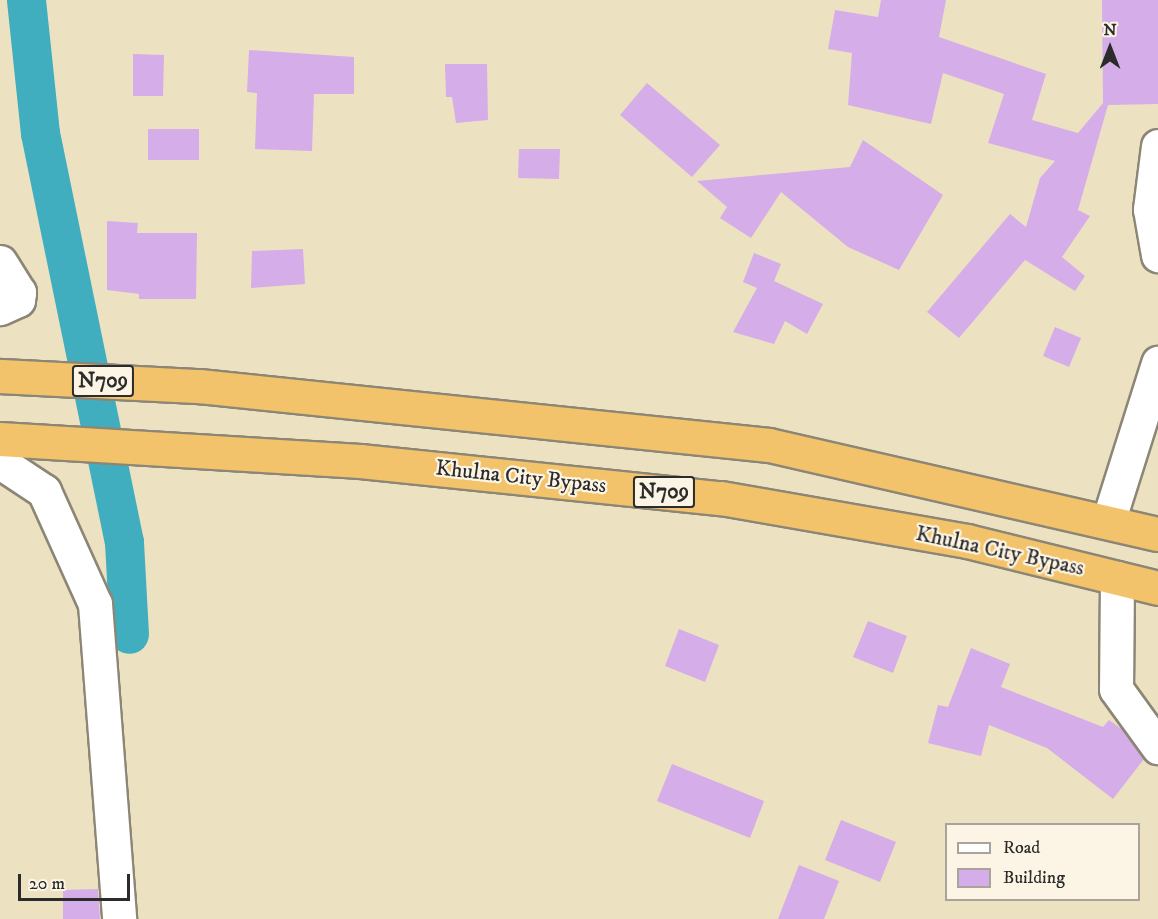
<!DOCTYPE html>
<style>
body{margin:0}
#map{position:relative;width:1158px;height:919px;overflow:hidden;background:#ece2c1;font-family:"IM FELL DW Pica",serif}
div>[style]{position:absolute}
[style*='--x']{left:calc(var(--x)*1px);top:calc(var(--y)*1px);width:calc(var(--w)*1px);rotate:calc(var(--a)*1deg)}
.canal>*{height:39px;margin:-19.5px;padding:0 19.5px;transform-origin:19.5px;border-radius:19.5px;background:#40aebe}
.building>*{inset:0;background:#d5ade9}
.roads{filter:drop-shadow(2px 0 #8c8676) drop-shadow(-2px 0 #8c8676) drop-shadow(0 2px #8c8676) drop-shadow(0 -2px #8c8676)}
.minor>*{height:33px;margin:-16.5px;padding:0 16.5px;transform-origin:16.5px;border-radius:16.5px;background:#fff}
.tertiary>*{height:33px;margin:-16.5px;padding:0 16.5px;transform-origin:16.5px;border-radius:16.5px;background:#fff}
.trunk>*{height:33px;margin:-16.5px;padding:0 16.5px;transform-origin:16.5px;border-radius:16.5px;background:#f2c36a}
span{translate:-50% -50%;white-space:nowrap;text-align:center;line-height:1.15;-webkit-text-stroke:4.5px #fcf5e5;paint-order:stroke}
.shield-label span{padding:2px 4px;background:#fcf5e5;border:2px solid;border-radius:4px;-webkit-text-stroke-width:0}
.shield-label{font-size:21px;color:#2b2b2b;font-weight:700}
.street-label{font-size:22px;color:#2b2b2b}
.legend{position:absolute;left:945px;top:823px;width:195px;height:78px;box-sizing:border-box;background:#fcf5e5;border:2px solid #a8a49b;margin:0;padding:8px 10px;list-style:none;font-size:18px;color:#2b2b2b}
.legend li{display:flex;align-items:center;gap:12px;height:30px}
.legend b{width:30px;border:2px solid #a8a49b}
.north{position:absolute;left:1080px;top:18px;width:60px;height:60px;-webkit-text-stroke:4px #fcf5e5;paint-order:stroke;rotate:0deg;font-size:16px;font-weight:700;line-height:24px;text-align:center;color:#2b2b2b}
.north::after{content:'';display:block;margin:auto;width:21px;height:27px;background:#2b2b2b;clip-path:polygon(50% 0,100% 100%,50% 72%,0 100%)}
.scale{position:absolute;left:18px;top:874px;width:112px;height:27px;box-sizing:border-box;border:3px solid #2b2b2b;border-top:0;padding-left:8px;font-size:18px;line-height:21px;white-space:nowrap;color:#2b2b2b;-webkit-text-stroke:4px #fcf5e5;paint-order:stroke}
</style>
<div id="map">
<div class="canal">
<i style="--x:26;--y:0;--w:134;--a:84"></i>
<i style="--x:40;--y:133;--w:418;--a:78.4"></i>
<i style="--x:124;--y:542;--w:92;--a:86.9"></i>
</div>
<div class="building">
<i style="clip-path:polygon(881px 0,946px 0,939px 37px,1046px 74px,1032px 120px,1078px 133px,1103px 103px,1102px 0,1158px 0,1158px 104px,1108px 105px,1078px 210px,1090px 216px,1062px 257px,1085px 276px,1075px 291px,1025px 260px,959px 338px,927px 312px,1010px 214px,1026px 227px,1040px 178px,1055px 161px,988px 143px,1004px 94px,943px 73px,931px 124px,848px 105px,852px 53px,828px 49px,835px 10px,878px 17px)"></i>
<i style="clip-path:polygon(249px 50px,354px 57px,354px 94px,314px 94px,312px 151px,255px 149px,257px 93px,247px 92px)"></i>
<i style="clip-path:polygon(133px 54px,164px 55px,163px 96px,133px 96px)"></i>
<i style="clip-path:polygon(445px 64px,487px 64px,488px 120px,456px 123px,452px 97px,446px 97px)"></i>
<i style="clip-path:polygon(647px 83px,720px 145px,692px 177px,620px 115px)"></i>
<i style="clip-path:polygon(148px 129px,199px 129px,199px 160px,148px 160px)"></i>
<i style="clip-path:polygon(863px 140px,943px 195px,899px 270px,848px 247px,781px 192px,751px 238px,720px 218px,727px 207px,697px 181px,850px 167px)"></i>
<i style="clip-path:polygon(519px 149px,560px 149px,559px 179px,518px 178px)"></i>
<i style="clip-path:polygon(107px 221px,138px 223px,137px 233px,197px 233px,196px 299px,139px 299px,139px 294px,107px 290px)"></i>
<i style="clip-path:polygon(303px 249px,305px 284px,251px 288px,252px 251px)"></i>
<i style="clip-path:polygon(754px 253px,781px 264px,774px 281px,823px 304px,807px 334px,785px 321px,774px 344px,733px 332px,757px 288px,743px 282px)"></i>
<i style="clip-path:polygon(1055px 327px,1081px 338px,1069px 367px,1043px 356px)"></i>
<i style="clip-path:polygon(868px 621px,907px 636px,893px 673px,853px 657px)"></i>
<i style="clip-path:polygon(679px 629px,719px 645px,705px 682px,665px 666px)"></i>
<i style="clip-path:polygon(971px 648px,1010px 664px,1001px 687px,1103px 727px,1109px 720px,1123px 730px,1144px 759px,1113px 799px,1047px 748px,989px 725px,981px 756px,928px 743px,938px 705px,948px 707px)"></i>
<i style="clip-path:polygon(672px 764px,764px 801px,750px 838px,657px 801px)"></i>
<i style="clip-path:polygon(841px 820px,896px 842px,880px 882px,825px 860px)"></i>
<i style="clip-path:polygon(799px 865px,839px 881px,824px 919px,778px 919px)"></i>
<i style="clip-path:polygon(98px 889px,100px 919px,63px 919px,63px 890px)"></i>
</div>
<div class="roads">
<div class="minor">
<i style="--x:1158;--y:146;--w:64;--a:97.2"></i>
<i style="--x:1150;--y:209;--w:47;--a:80.1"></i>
<i style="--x:0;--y:462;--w:53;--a:33.4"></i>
<i style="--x:44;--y:491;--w:124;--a:65.7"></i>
<i style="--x:95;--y:604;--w:316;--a:85.6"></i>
<i style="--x:1108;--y:522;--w:167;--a:-72.5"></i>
<i style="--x:1117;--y:578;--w:111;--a:90.5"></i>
<i style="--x:1116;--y:689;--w:72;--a:54.1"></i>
</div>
<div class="tertiary">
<i style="--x:0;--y:262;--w:36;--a:58"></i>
<i style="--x:19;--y:292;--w:8;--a:97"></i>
<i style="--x:18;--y:300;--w:20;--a:156"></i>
</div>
<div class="trunk">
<i style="--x:0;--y:376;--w:199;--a:2.9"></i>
<i style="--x:199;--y:386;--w:573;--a:5.91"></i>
<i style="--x:769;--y:445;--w:399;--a:12.9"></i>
<i style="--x:0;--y:439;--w:361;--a:3.5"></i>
<i style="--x:360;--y:461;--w:363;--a:5.9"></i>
<i style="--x:721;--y:498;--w:250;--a:9.9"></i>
<i style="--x:967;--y:541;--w:197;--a:13.8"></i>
</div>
</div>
<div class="shield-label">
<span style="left:103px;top:381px">N709</span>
<span style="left:664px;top:492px">N709</span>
</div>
<div class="street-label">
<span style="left:521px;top:477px;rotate:6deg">Khulna City Bypass</span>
<span style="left:1000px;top:551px;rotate:12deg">Khulna City Bypass</span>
</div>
<ul class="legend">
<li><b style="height:8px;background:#fff"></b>Road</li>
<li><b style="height:16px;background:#d5ade9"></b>Building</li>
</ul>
<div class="north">N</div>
<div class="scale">20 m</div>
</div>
